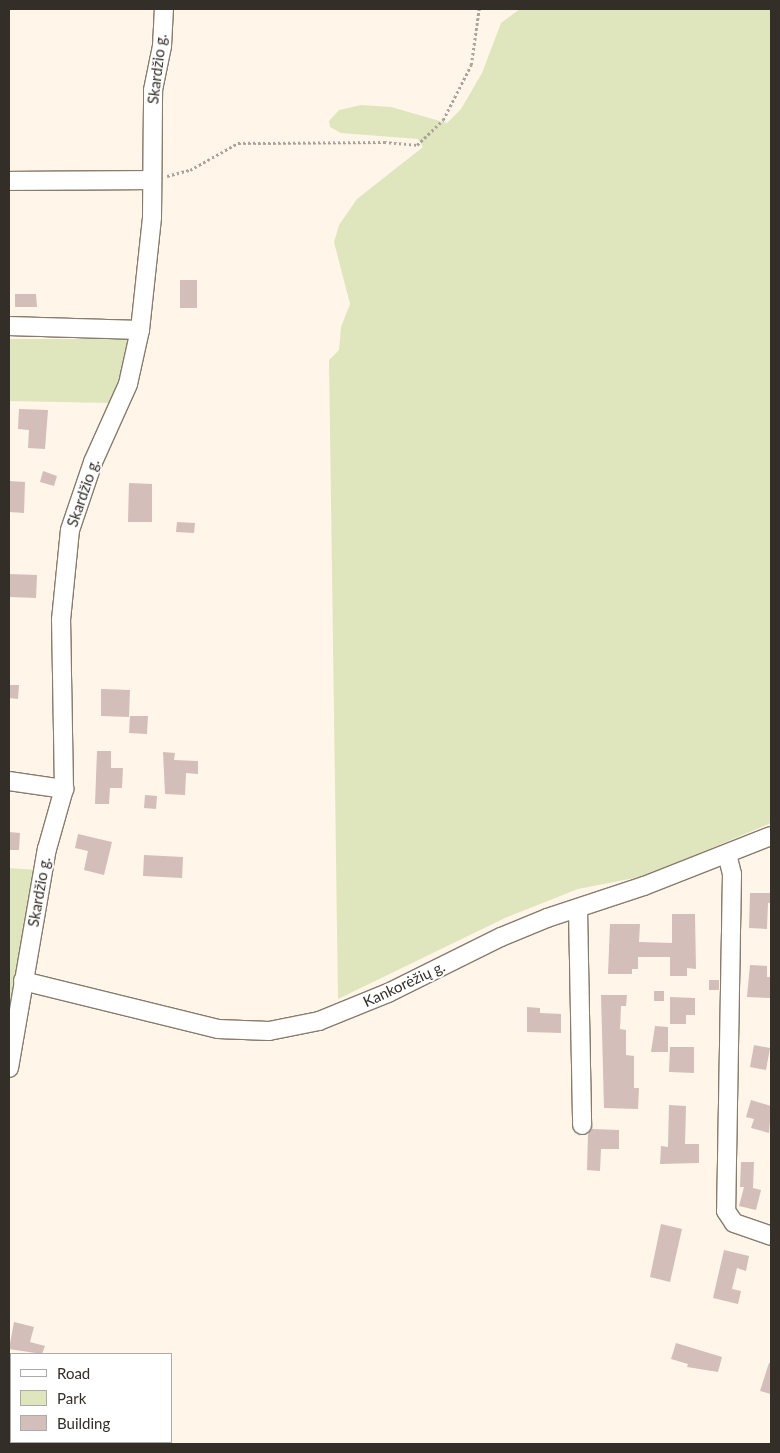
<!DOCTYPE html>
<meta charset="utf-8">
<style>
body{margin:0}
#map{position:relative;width:780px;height:1453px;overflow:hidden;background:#fff5e8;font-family:Lato,sans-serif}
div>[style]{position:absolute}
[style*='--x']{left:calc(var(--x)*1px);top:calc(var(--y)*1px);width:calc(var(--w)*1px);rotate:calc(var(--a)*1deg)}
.green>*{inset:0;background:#dfe6be}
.building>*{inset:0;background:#d3beb9}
.path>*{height:2.5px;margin-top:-1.25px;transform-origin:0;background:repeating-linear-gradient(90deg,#aca49a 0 2.5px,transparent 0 5px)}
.roads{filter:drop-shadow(1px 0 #877c6d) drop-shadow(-1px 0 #877c6d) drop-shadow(0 1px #877c6d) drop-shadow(0 -1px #877c6d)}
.minor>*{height:18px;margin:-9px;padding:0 9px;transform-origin:9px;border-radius:9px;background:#fff}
span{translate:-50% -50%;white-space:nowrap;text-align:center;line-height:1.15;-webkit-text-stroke:4px #fff;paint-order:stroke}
.street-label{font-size:15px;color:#332e28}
.frame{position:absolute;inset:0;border:10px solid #332e28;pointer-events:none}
.legend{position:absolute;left:10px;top:1353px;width:162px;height:90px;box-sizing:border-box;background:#fff;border:1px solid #adaba9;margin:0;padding:6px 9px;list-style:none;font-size:15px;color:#332e28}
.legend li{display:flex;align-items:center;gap:10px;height:25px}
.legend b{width:25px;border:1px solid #adaba9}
</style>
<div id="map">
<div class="green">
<i style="clip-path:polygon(520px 9px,771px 9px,771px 823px,645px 876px,578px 889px,505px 918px,338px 999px,329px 360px,339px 350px,341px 327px,350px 304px,334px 242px,339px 225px,357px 199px,423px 147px,418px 139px,341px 133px,330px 127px,329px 121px,339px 110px,361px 105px,391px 107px,447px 123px,461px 109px,482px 73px,501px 23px)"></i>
<i style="clip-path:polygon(9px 339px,132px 339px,110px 403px,9px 401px)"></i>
<i style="clip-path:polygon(9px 868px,38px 870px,9px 1043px)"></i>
</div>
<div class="building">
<i style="clip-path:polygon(180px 280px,197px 280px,197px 308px,180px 308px)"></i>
<i style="clip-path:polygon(15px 294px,36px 294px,37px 307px,15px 307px)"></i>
<i style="clip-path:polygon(19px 409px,48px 410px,45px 449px,28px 448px,29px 430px,18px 429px)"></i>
<i style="clip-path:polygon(43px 471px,57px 476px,54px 486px,40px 482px)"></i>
<i style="clip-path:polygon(9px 481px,25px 482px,24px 513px,9px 512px)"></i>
<i style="clip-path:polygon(129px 483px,152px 484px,152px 522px,128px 522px)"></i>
<i style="clip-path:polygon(177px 522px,195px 523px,194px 533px,176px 532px)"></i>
<i style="clip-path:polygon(9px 574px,37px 575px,36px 598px,9px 597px)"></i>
<i style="clip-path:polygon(9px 685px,19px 685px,18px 699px,9px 698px)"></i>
<i style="clip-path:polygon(101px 689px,130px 690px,129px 717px,101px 716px)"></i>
<i style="clip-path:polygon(130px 716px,148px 716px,147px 734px,129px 733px)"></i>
<i style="clip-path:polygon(97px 751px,111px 751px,111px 768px,123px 768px,122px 788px,110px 788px,109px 804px,95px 804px)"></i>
<i style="clip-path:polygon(163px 752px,175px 753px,174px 760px,198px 761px,198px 774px,186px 773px,185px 795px,165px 794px)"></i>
<i style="clip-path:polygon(145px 795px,157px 796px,156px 809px,144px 808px)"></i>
<i style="clip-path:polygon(9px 832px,20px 833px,19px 850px,9px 850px)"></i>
<i style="clip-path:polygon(78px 834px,112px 842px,104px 875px,84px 870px,88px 851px,75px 848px)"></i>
<i style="clip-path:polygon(144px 855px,183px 857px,182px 878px,143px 876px)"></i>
<i style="clip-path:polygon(750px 893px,771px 893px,771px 903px,768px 903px,767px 929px,749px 928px)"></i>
<i style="clip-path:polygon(672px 914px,695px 914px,696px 969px,687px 968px,687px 976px,670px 976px,670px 957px,638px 957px,638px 969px,632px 969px,632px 974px,608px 974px,610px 924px,640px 924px,639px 942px,672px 943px)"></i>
<i style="clip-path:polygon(750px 965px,767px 966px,767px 977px,771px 977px,771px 998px,747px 997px)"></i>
<i style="clip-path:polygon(709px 980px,719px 980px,719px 990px,709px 990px)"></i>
<i style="clip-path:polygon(654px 991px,664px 991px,664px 1001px,654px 1001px)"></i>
<i style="clip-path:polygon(601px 995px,627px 995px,626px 1006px,621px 1006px,620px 1029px,626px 1030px,626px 1055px,634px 1056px,634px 1088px,639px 1088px,638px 1109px,604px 1108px)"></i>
<i style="clip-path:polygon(670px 997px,695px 998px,695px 1015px,686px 1015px,686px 1024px,670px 1024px)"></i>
<i style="clip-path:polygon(527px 1007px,540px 1008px,540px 1013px,561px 1014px,561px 1033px,527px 1032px)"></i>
<i style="clip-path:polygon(655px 1026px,668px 1027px,668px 1052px,651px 1052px)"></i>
<i style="clip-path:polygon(754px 1045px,770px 1048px,766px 1070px,750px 1067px)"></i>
<i style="clip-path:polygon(670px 1047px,694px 1047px,694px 1073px,669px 1072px)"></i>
<i style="clip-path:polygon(751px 1100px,771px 1106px,769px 1133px,751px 1128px,754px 1119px,746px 1117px)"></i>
<i style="clip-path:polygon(669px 1105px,686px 1106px,685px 1144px,699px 1144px,699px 1163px,660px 1164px,661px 1146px,668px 1147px)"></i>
<i style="clip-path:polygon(592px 1129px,619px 1130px,619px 1149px,601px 1149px,600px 1171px,587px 1170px,588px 1134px)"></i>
<i style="clip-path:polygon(741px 1162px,754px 1162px,753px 1188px,761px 1190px,756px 1210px,739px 1206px,744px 1187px,740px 1187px)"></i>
<i style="clip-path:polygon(661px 1224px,682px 1229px,670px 1282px,650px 1277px)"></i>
<i style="clip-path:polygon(724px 1250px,749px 1256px,746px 1271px,737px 1268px,732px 1289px,741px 1291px,738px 1304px,713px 1298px)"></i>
<i style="clip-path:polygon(14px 1322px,34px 1327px,30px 1342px,45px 1346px,42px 1354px,9px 1349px)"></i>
<i style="clip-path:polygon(676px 1343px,722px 1357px,718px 1372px,687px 1367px,688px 1364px,671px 1359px)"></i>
<i style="clip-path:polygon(769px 1363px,771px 1363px,771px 1394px,760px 1391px)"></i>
</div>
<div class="path">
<i style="--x:167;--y:176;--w:24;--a:-15"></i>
<i style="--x:190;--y:170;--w:55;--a:-29.4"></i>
<i style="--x:238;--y:143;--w:146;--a:-0.4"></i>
<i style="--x:384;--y:142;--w:33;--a:5"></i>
<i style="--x:417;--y:145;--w:36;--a:-44"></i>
<i style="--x:443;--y:120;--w:62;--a:-63"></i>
<i style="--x:471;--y:65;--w:57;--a:-81.9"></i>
</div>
<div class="roads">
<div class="minor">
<i style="--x:9;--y:181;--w:142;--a:-0.4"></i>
<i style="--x:9;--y:326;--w:131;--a:1.7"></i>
<i style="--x:9;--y:781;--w:56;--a:8.3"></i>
<i style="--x:727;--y:854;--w:21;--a:76"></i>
<i style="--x:732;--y:874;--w:337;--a:91"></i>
<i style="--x:726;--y:1211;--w:14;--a:56"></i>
<i style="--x:734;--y:1223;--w:39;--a:19"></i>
<i style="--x:578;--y:909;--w:216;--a:88.9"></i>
<i style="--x:23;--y:981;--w:201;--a:13.8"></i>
<i style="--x:218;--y:1029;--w:51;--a:2.2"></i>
<i style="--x:269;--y:1031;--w:51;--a:-11.3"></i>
<i style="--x:319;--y:1021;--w:74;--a:-22.1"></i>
<i style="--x:388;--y:993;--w:126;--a:-26.4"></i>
<i style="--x:501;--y:937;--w:50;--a:-22.4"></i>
<i style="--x:547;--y:918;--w:102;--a:-18.3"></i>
<i style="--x:644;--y:886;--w:136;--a:-21.5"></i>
<i style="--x:9;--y:1068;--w:222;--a:-80.2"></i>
<i style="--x:47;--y:849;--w:62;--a:-74.2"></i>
<i style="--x:64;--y:789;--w:169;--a:-91"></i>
<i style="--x:61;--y:620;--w:90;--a:-84.3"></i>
<i style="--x:70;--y:530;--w:72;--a:-71.3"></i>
<i style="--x:93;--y:462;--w:85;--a:-65.8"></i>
<i style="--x:128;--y:384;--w:55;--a:-77.5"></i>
<i style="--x:140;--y:330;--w:114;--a:-83.9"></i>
<i style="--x:152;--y:217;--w:127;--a:-89.5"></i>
<i style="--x:153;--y:90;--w:45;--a:-78.4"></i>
<i style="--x:162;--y:46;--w:37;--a:-87"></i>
</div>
</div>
<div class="street-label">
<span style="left:157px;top:69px;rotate:-83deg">Skardžio g.</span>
<span style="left:83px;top:493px;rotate:-71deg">Skardžio g.</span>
<span style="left:39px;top:892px;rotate:-80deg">Skardžio g.</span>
<span style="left:404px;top:984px;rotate:-25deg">Kankorėžių g.</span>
</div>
<div class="frame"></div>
<ul class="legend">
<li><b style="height:6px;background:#fff"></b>Road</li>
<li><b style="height:14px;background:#dfe6be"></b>Park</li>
<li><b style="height:14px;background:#d3beb9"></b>Building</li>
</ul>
</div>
